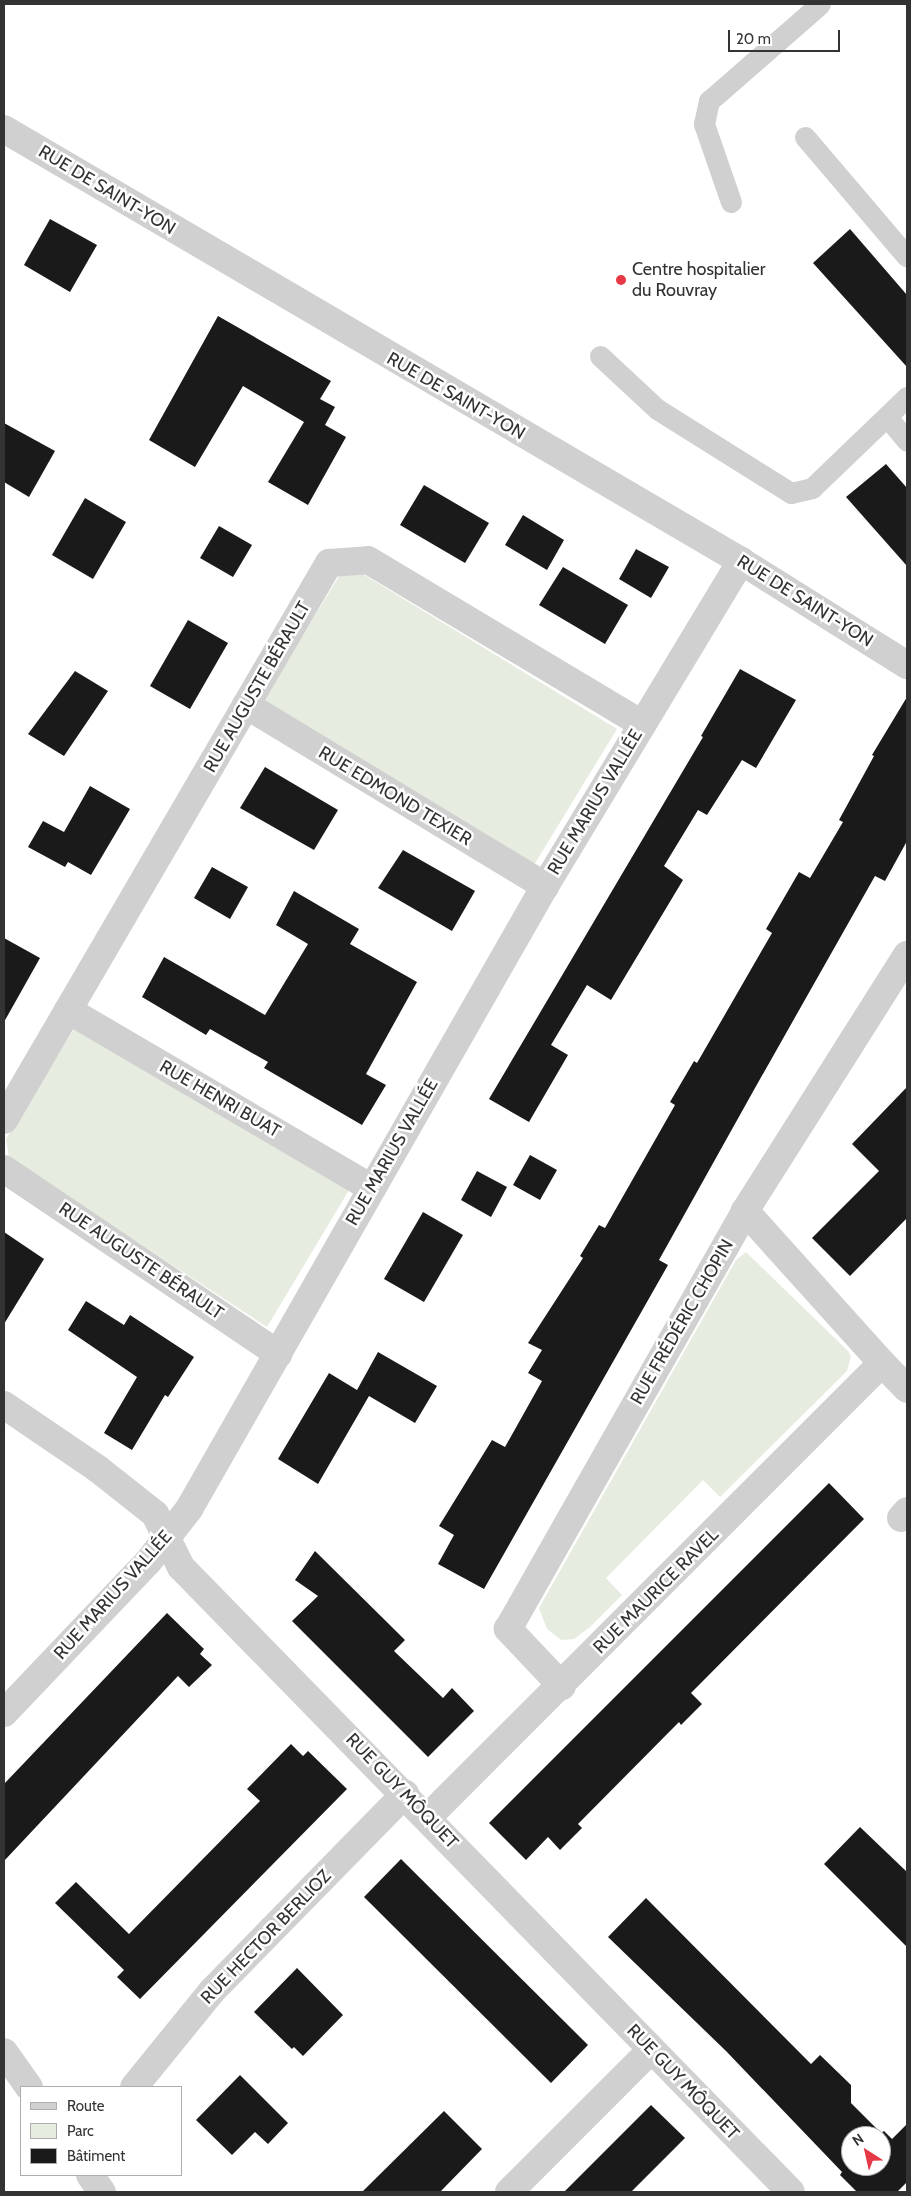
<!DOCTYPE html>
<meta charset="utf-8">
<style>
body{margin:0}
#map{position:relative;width:911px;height:2196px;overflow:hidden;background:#fff;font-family:Cabin,sans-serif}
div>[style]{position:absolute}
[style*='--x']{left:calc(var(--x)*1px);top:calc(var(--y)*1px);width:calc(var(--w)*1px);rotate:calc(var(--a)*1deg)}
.green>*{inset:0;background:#e6ecdf}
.building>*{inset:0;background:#1a1a1a}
.lane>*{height:21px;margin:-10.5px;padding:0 10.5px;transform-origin:10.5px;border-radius:10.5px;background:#d0d0d0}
.street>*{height:28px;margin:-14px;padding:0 14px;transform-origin:14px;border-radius:14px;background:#d0d0d0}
.dots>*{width:14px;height:14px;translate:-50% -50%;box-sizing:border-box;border:2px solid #fff;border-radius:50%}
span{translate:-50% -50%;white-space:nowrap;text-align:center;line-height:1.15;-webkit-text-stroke:5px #fff;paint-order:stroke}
.street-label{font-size:18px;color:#333}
.poi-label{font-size:18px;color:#333}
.left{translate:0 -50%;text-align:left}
.frame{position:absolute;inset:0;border:5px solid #333;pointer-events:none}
.legend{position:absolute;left:20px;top:2086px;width:162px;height:90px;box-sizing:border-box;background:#fff;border:1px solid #adadad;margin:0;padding:6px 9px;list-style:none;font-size:15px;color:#333}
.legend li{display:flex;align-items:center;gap:10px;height:25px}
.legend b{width:25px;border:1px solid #adadad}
.north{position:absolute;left:841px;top:2126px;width:50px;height:50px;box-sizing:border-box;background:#fff;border:1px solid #adadad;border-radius:50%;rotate:325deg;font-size:14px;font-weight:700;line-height:20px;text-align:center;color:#333}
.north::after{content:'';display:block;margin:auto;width:18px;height:22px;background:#e63946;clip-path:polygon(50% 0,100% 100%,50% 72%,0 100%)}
.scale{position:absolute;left:728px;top:30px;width:112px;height:22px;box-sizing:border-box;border:2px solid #333;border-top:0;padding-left:6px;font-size:15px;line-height:18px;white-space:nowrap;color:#333;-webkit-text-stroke:4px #fff;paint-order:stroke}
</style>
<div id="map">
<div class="green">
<i style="clip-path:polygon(353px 568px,617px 729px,534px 865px,263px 700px,341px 573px)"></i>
<i style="clip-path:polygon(74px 1029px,349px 1190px,267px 1327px,9px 1158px,6px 1139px)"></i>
<i style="clip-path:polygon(746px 1252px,848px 1351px,851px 1356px,847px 1371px,720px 1497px,703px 1480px,606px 1578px,622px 1595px,590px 1627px,574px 1639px,561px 1640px,547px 1629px,539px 1608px,736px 1260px)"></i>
</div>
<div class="building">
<i style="clip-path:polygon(50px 219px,97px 245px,70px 292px,24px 265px)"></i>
<i style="clip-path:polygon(850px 229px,907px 295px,907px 367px,813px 263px)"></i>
<i style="clip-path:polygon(218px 316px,331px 381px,320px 399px,335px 407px,325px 425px,346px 437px,308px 505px,268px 482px,304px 422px,243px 386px,195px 467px,149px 440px)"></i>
<i style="clip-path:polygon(4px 423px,55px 451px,29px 497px,4px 482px)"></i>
<i style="clip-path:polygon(886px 464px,907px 488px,907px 566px,846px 497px)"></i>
<i style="clip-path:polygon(424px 485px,489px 523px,465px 563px,400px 525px)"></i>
<i style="clip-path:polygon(85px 498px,126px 522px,93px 579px,52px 555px)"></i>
<i style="clip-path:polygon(523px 515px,564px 540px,547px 570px,505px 545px)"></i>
<i style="clip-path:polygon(219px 526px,252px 545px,233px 577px,200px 558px)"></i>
<i style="clip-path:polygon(636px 549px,669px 567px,651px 598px,619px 579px)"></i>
<i style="clip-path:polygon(563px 567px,628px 605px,605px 644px,539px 605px)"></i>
<i style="clip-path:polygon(188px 620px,228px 643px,190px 709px,150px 686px)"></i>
<i style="clip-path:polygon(740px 669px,796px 700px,756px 768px,742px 760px,707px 815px,698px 810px,664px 866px,683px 880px,611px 1000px,587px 985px,551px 1045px,568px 1055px,529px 1122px,489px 1099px,703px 737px,701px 736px)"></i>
<i style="clip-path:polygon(75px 671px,108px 691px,64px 756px,28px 734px)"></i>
<i style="clip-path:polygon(907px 697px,907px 841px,885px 881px,875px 876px,755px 1088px,659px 1260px,668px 1265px,484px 1589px,438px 1564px,454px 1535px,439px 1526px,492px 1440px,505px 1447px,542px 1381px,528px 1373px,542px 1350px,528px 1343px,583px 1258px,580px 1256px,599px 1225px,605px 1228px,675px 1105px,670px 1102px,694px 1061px,697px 1063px,772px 933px,766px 929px,799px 872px,810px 878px,843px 822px,839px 820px,874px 756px,872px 755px)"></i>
<i style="clip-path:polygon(265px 767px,338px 810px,314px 850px,240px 808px)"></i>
<i style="clip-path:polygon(90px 786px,130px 809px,91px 875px,68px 862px,65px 867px,28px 847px,43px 821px,64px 832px)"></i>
<i style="clip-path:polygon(403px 850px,475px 891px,452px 931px,378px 888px)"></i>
<i style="clip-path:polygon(212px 867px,248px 887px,230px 919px,194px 898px)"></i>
<i style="clip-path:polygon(294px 891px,359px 929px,350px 944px,417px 982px,366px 1074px,386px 1085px,362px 1125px,264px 1068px,268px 1062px,210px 1029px,206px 1035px,142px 997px,164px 957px,265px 1015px,308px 944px,276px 925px)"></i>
<i style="clip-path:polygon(4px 938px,40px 958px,4px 1022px)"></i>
<i style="clip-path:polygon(907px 1087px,907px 1218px,850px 1276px,812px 1238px,879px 1171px,852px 1144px)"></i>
<i style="clip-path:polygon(530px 1155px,557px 1170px,540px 1200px,513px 1185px)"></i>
<i style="clip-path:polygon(477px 1171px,507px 1187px,491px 1217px,461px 1200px)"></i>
<i style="clip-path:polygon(423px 1212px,463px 1235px,424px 1302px,384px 1279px)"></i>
<i style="clip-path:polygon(4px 1232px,44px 1259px,4px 1324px)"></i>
<i style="clip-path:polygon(86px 1301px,124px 1325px,130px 1315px,194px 1357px,168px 1397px,165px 1395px,132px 1450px,104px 1433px,137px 1377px,68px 1330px)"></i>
<i style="clip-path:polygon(378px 1352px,437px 1386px,415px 1423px,369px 1396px,318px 1484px,278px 1459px,329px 1373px,357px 1390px)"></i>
<i style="clip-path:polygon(829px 1483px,864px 1519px,691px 1693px,702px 1704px,681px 1725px,679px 1722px,578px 1824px,582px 1828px,560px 1850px,548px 1837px,526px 1860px,489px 1823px)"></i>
<i style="clip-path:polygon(315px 1551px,405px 1640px,394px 1651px,443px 1698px,452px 1688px,474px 1711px,428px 1757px,292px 1621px,318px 1596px,295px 1580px)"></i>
<i style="clip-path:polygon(167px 1613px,204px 1649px,200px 1654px,212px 1665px,189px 1687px,178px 1676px,4px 1861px,4px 1784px)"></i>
<i style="clip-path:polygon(291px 1744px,303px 1756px,308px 1751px,347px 1789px,140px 1999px,117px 1977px,124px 1970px,55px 1903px,76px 1882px,129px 1934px,260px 1801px,247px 1789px)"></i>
<i style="clip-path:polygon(860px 1827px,907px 1872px,907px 1947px,824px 1864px)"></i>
<i style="clip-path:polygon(401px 1859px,588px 2045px,551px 2083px,364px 1897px)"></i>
<i style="clip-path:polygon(evenodd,646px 1898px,811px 2064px,820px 2055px,851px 2085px,851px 2103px,881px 2133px,884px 2131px,892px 2139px,907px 2124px,907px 2182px,897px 2192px,857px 2192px,840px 2175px,842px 2172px,726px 2051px,608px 1937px,646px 1898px,851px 2136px,881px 2136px,881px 2166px,851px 2166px,851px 2136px)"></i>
<i style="clip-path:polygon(297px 1968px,343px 2015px,303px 2056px,294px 2047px,292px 2049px,254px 2012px)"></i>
<i style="clip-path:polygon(240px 2075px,288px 2123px,268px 2144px,255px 2132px,232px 2155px,196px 2120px)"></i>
<i style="clip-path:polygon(651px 2105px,685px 2138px,631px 2192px,564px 2192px)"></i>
<i style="clip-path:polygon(444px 2111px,482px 2149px,440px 2192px,362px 2192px)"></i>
</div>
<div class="lane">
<i style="--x:805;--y:137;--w:157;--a:49.6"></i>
<i style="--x:731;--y:202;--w:83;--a:-109.1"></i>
<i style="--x:704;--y:124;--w:24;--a:-78"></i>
<i style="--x:709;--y:101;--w:147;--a:-41.1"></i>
<i style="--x:600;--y:356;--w:78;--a:42.9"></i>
<i style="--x:657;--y:409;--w:158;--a:32.1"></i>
<i style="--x:791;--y:493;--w:22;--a:-13"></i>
<i style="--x:812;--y:488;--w:132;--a:-43.8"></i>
<i style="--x:887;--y:417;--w:31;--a:50"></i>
</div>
<div class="street">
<i style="--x:4;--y:129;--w:854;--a:30.38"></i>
<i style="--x:741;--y:561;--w:196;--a:32.1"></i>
<i style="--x:246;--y:705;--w:350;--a:31.2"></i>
<i style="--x:68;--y:1010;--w:352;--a:30.4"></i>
<i style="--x:4;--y:1120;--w:645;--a:-59.74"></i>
<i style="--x:329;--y:563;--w:39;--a:-4"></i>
<i style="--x:368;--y:560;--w:319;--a:30.9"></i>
<i style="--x:4;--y:1169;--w:331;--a:34"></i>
<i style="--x:882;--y:1363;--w:36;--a:46"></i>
<i style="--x:4;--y:1405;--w:114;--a:34.2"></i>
<i style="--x:98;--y:1469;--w:73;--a:38.3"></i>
<i style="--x:155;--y:1514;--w:59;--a:63.9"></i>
<i style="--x:181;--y:1567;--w:873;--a:45.7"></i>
<i style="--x:901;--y:1518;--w:9;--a:-49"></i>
<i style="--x:562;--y:1686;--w:79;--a:-133.5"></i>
<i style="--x:508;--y:1629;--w:481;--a:-60.4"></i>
<i style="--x:745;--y:1211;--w:303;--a:-57.7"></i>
<i style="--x:4;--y:1713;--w:209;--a:-46.4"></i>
<i style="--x:148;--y:1562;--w:67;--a:-52.3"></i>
<i style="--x:189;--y:1509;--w:718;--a:-60.26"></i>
<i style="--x:545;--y:886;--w:380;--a:-58.9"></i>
<i style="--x:428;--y:1817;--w:642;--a:-45"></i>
<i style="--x:882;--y:1363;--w:205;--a:-132"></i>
<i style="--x:4;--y:2052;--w:43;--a:54.5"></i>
<i style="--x:134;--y:2087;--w:124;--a:-50.9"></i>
<i style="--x:212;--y:1991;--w:276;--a:-45.6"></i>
<i style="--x:90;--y:2175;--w:21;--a:55"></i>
<i style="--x:509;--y:2192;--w:201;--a:-45"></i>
</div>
<div class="dots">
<i style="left:621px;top:280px;background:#e63946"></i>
</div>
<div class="street-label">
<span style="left:107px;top:190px;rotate:31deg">RUE DE SAINT-YON</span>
<span style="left:456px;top:396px;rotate:30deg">RUE DE SAINT-YON</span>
<span style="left:805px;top:601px;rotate:32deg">RUE DE SAINT-YON</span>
<span style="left:257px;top:687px;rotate:-60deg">RUE AUGUSTE BÉRAULT</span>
<span style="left:395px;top:796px;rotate:31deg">RUE EDMOND TEXIER</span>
<span style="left:595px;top:802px;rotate:-59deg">RUE MARIUS VALLÉE</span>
<span style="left:220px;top:1099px;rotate:30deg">RUE HENRI BUAT</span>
<span style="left:392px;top:1152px;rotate:-60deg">RUE MARIUS VALLÉE</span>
<span style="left:141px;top:1261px;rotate:34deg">RUE AUGUSTE BÉRAULT</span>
<span style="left:682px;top:1322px;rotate:-60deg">RUE FRÉDÉRIC CHOPIN</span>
<span style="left:656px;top:1591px;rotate:-45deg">RUE MAURICE RAVEL</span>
<span style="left:113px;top:1595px;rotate:-48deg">RUE MARIUS VALLÉE</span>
<span style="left:402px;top:1791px;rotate:46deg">RUE GUY MÔQUET</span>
<span style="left:266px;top:1937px;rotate:-46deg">RUE HECTOR BERLIOZ</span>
<span style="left:683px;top:2082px;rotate:46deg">RUE GUY MÔQUET</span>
</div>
<div class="poi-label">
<span class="left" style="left:632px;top:280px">Centre hospitalier<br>du Rouvray</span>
</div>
<div class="frame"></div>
<ul class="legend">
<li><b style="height:6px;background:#d0d0d0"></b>Route</li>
<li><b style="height:14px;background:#e6ecdf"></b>Parc</li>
<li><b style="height:14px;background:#1a1a1a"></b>Bâtiment</li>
</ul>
<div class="north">N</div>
<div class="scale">20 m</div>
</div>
